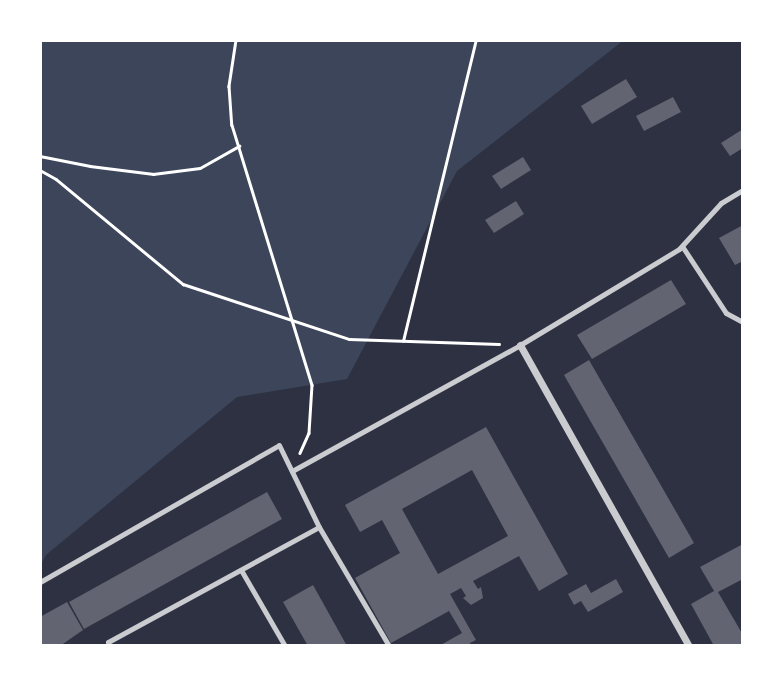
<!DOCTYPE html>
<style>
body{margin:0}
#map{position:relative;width:783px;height:686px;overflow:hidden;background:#2d3142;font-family:"Nunito Sans",sans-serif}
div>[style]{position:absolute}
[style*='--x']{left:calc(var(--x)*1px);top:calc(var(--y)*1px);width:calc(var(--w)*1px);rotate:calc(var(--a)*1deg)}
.green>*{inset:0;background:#3c4559}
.building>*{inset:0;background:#626471}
.path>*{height:2.5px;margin:-1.25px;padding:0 1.25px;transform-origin:1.25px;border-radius:1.25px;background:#fff}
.service>*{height:5px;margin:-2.5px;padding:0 2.5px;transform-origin:2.5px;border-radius:2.5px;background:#caccd0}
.minor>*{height:7px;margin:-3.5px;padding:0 3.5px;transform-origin:3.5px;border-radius:3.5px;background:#caccd0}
span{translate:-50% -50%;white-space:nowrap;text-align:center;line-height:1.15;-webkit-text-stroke:5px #fff;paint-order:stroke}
.frame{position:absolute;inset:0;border:42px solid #fff;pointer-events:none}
</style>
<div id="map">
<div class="green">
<i style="clip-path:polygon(40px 40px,624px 40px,457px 171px,347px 379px,237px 397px,46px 555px,40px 566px)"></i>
</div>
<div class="building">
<i style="clip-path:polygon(626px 79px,637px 97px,592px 124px,581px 106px)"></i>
<i style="clip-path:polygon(673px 97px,681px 112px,644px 131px,636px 116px)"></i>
<i style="clip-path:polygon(743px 129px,743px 148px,730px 156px,721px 143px)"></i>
<i style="clip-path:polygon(523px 157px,531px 170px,501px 189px,492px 176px)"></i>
<i style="clip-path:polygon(516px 201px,524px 214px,494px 233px,485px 220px)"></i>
<i style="clip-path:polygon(743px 225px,743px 261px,735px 265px,719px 238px)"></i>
<i style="clip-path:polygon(671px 280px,686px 304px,592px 359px,577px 335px)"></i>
<i style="clip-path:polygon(589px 360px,694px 543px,669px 558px,564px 375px)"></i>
<i style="clip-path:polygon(evenodd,486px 427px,568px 574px,539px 591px,519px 556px,473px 581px,478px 589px,481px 587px,483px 598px,471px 605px,463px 598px,466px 596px,461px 588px,450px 594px,476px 640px,470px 643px,471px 646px,439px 646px,462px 633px,449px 611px,391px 643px,355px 578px,400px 553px,382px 520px,360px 532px,345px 505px,486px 427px,472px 470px,508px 536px,438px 574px,402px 509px,472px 470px)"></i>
<i style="clip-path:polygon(267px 492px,282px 519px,84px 629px,69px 602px)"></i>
<i style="clip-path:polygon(743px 544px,743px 579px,718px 592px,743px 635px,743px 646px,714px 646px,691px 604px,714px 591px,700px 567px)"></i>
<i style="clip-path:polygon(616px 579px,623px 592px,588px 612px,581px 601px,574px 605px,568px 594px,586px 584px,591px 593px)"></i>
<i style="clip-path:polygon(313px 585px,347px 646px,308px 646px,283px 602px)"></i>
<i style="clip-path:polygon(67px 602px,83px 630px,60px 646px,40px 646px,40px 617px)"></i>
</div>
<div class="path">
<i style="--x:236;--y:40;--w:47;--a:98.7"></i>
<i style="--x:229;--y:86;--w:39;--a:86"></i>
<i style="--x:232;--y:125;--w:272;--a:72.9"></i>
<i style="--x:312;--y:385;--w:48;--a:93.6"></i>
<i style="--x:309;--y:433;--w:22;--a:114"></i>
<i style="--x:40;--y:156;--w:51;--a:11.3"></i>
<i style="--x:90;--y:166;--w:64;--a:7.2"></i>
<i style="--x:153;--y:174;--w:47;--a:-7.3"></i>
<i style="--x:200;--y:168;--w:45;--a:-29.4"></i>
<i style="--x:40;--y:170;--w:18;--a:29"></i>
<i style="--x:56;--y:179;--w:165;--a:39.6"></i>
<i style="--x:183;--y:284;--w:175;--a:18.3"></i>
<i style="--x:349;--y:339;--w:150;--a:1.9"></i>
<i style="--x:403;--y:341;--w:310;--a:-76.4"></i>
</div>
<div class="service">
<i style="--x:682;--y:246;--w:80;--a:56.7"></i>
<i style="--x:726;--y:313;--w:19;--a:28"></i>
<i style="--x:292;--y:471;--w:260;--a:-28.9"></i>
<i style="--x:520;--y:345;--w:186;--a:-31.1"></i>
<i style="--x:679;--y:249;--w:62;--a:-47.6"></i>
<i style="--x:721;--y:203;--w:26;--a:-31"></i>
<i style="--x:241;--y:570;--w:88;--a:59.9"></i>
<i style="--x:40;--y:582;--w:275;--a:-29.8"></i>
<i style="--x:279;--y:445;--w:91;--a:64"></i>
<i style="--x:319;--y:527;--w:138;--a:59.5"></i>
<i style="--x:743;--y:593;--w:4;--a:90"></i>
<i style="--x:109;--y:646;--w:4;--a:-104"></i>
<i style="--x:108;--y:642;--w:240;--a:-28.6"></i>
</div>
<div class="minor">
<i style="--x:520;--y:345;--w:345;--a:60.7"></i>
</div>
<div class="frame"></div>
</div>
